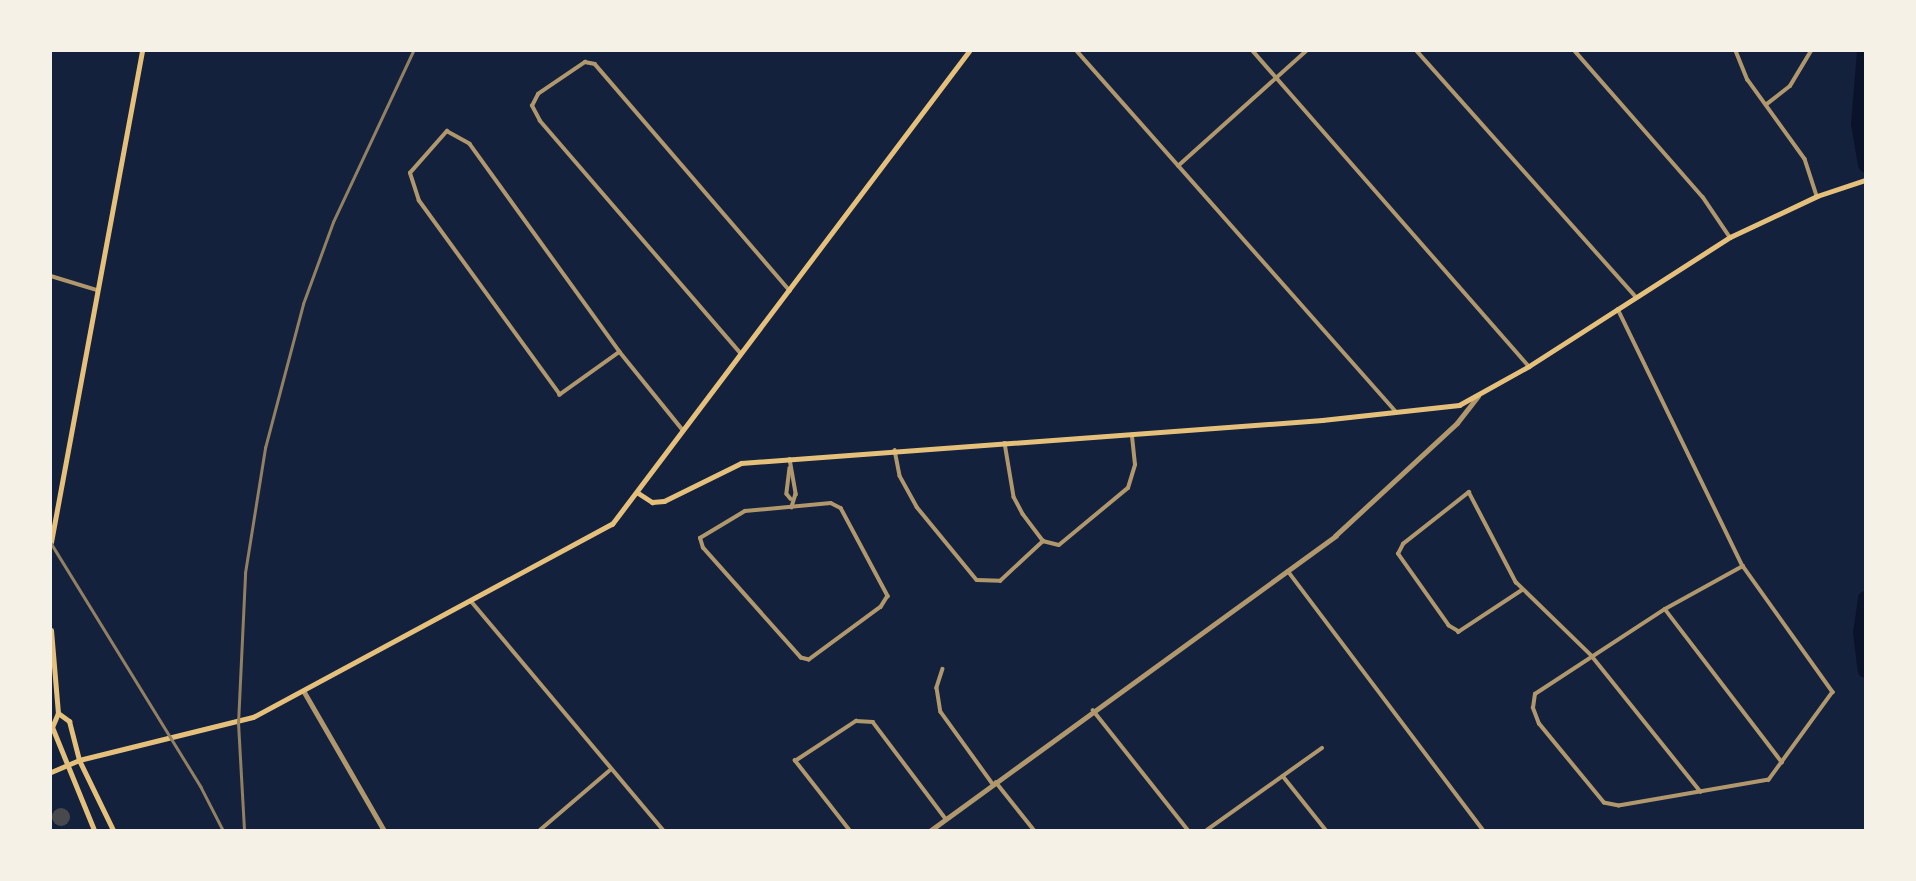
<!DOCTYPE html>
<style>
body{margin:0}
#map{position:relative;width:1916px;height:881px;overflow:hidden;background:#14213d;font-family:Cabin,sans-serif}
div>[style]{position:absolute}
[style*='--x']{left:calc(var(--x)*1px);top:calc(var(--y)*1px);width:calc(var(--w)*1px);rotate:calc(var(--a)*1deg)}
.river>*{height:14px;margin:-7px;padding:0 7px;transform-origin:7px;border-radius:7px;background:#0b132b}
.building>*{inset:0;background:#48494c}
.round{border-radius:50%}
.minor>*{height:3.5px;margin:-1.75px;padding:0 1.75px;transform-origin:1.75px;border-radius:1.75px;background:#b1986c}
.tertiary>*{height:4.5px;margin:-2.25px;padding:0 2.25px;transform-origin:2.25px;border-radius:2.25px;background:#b1986c}
.primary>*{height:5px;margin:-2.5px;padding:0 2.5px;transform-origin:2.5px;border-radius:2.5px;background:#e5c07b}
.rail>*{height:2.5px;margin:-1.25px;padding:0 1.25px;transform-origin:1.25px;border-radius:1.25px;background:#918062}
span{translate:-50% -50%;white-space:nowrap;text-align:center;line-height:1.15;-webkit-text-stroke:7px #f6f1e7;paint-order:stroke}
.frame{position:absolute;inset:0;border:52px solid #f6f1e7;pointer-events:none}
</style>
<div id="map">
<div class="river">
<i style="--x:1864;--y:51;--w:73;--a:94.7"></i>
<i style="--x:1858;--y:124;--w:42;--a:80.3"></i>
<i style="--x:1865;--y:598;--w:35;--a:98"></i>
<i style="--x:1860;--y:633;--w:38;--a:83"></i>
</div>
<div class="building">
<i class="round" style="left:52px;top:808px;width:18px;height:18px"></i>
</div>
<div class="minor">
<i style="--x:1077;--y:51;--w:481;--a:48.5"></i>
<i style="--x:1253;--y:51;--w:417;--a:48.8"></i>
<i style="--x:1417;--y:51;--w:329;--a:48.3"></i>
<i style="--x:1575;--y:51;--w:194;--a:48.8"></i>
<i style="--x:1703;--y:197;--w:48;--a:56"></i>
<i style="--x:1736;--y:51;--w:31;--a:68"></i>
<i style="--x:1748;--y:80;--w:97;--a:54.2"></i>
<i style="--x:1805;--y:159;--w:39;--a:72"></i>
<i style="--x:1767;--y:104;--w:29;--a:-38"></i>
<i style="--x:1790;--y:86;--w:41;--a:-59"></i>
<i style="--x:447;--y:131;--w:26;--a:29"></i>
<i style="--x:470;--y:144;--w:256;--a:54.2"></i>
<i style="--x:620;--y:352;--w:74;--a:144.4"></i>
<i style="--x:560;--y:395;--w:240;--a:-126"></i>
<i style="--x:419;--y:201;--w:29;--a:-108"></i>
<i style="--x:410;--y:173;--w:56;--a:-48.6"></i>
<i style="--x:1178;--y:166;--w:172;--a:-41.9"></i>
<i style="--x:51;--y:276;--w:48;--a:16.9"></i>
<i style="--x:1618;--y:309;--w:286;--a:64.1"></i>
<i style="--x:1743;--y:566;--w:155;--a:54.5"></i>
<i style="--x:1833;--y:692;--w:109;--a:126"></i>
<i style="--x:1769;--y:780;--w:152;--a:170.2"></i>
<i style="--x:1619;--y:806;--w:15;--a:-169"></i>
<i style="--x:1604;--y:803;--w:102;--a:-129.4"></i>
<i style="--x:1539;--y:724;--w:17;--a:-111"></i>
<i style="--x:1533;--y:708;--w:14;--a:-82"></i>
<i style="--x:1535;--y:694;--w:155;--a:-33.2"></i>
<i style="--x:1665;--y:609;--w:89;--a:-28.9"></i>
<i style="--x:620;--y:352;--w:100;--a:51.1"></i>
<i style="--x:740;--y:353;--w:306;--a:-130.8"></i>
<i style="--x:540;--y:121;--w:17;--a:-118"></i>
<i style="--x:532;--y:106;--w:13;--a:-63"></i>
<i style="--x:538;--y:94;--w:57;--a:-34.2"></i>
<i style="--x:585;--y:62;--w:10;--a:11"></i>
<i style="--x:595;--y:64;--w:299;--a:49.3"></i>
<i style="--x:1005;--y:443;--w:55;--a:80.5"></i>
<i style="--x:1014;--y:497;--w:19;--a:62"></i>
<i style="--x:1023;--y:514;--w:34;--a:53"></i>
<i style="--x:1043;--y:541;--w:16;--a:14"></i>
<i style="--x:1059;--y:545;--w:89;--a:-39.6"></i>
<i style="--x:1128;--y:488;--w:24;--a:-73"></i>
<i style="--x:1135;--y:465;--w:30;--a:-96"></i>
<i style="--x:895;--y:450;--w:26;--a:79"></i>
<i style="--x:900;--y:476;--w:35;--a:61"></i>
<i style="--x:917;--y:507;--w:94;--a:50.6"></i>
<i style="--x:977;--y:580;--w:23;--a:2"></i>
<i style="--x:1000;--y:581;--w:59;--a:-42.9"></i>
<i style="--x:790;--y:459;--w:36;--a:80"></i>
<i style="--x:796;--y:494;--w:14;--a:107"></i>
<i style="--x:790;--y:468;--w:26;--a:97"></i>
<i style="--x:787;--y:494;--w:6;--a:51"></i>
<i style="--x:831;--y:503;--w:11;--a:27"></i>
<i style="--x:841;--y:508;--w:100;--a:61.9"></i>
<i style="--x:888;--y:596;--w:13;--a:122"></i>
<i style="--x:881;--y:607;--w:89;--a:143.6"></i>
<i style="--x:809;--y:660;--w:8;--a:-166"></i>
<i style="--x:801;--y:658;--w:147;--a:-131.7"></i>
<i style="--x:703;--y:548;--w:10;--a:-107"></i>
<i style="--x:700;--y:538;--w:52;--a:-31"></i>
<i style="--x:745;--y:511;--w:86;--a:-5.3"></i>
<i style="--x:1288;--y:571;--w:324;--a:53"></i>
<i style="--x:1523;--y:590;--w:77;--a:146.7"></i>
<i style="--x:1459;--y:632;--w:12;--a:-149"></i>
<i style="--x:1449;--y:626;--w:88;--a:-125.3"></i>
<i style="--x:1398;--y:554;--w:11;--a:-63"></i>
<i style="--x:1403;--y:544;--w:84;--a:-38.2"></i>
<i style="--x:1469;--y:492;--w:102;--a:62.4"></i>
<i style="--x:1516;--y:582;--w:106;--a:44.2"></i>
<i style="--x:1592;--y:656;--w:174;--a:51.3"></i>
<i style="--x:472;--y:602;--w:297;--a:50"></i>
<i style="--x:1665;--y:609;--w:193;--a:52.6"></i>
<i style="--x:943;--y:669;--w:20;--a:108"></i>
<i style="--x:937;--y:688;--w:24;--a:81"></i>
<i style="--x:941;--y:712;--w:89;--a:54.2"></i>
<i style="--x:1093;--y:710;--w:153;--a:51.6"></i>
<i style="--x:1283;--y:776;--w:69;--a:51.5"></i>
<i style="--x:996;--y:782;--w:61;--a:51.6"></i>
<i style="--x:540;--y:830;--w:91;--a:-40.5"></i>
<i style="--x:849;--y:830;--w:88;--a:-128"></i>
<i style="--x:795;--y:761;--w:73;--a:-33.3"></i>
<i style="--x:856;--y:721;--w:17;--a:3"></i>
<i style="--x:873;--y:722;--w:121;--a:53"></i>
<i style="--x:1207;--y:830;--w:141;--a:-35.5"></i>
</div>
<div class="tertiary">
<i style="--x:305;--y:693;--w:158;--a:60"></i>
<i style="--x:931;--y:830;--w:500;--a:-36"></i>
<i style="--x:1335;--y:536;--w:166;--a:-42.8"></i>
<i style="--x:1457;--y:423;--w:34;--a:-52"></i>
</div>
<div class="primary">
<i style="--x:638;--y:493;--w:17;--a:33"></i>
<i style="--x:652;--y:502;--w:12;--a:-5"></i>
<i style="--x:664;--y:501;--w:86;--a:-26.3"></i>
<i style="--x:741;--y:463;--w:583;--a:-4.23"></i>
<i style="--x:1322;--y:420;--w:138;--a:-6.2"></i>
<i style="--x:1459;--y:405;--w:80;--a:-29.1"></i>
<i style="--x:1529;--y:366;--w:239;--a:-32.7"></i>
<i style="--x:1730;--y:237;--w:96;--a:-25.2"></i>
<i style="--x:1817;--y:196;--w:51;--a:-18.4"></i>
<i style="--x:51;--y:542;--w:499;--a:-79.5"></i>
<i style="--x:51;--y:630;--w:83;--a:85.2"></i>
<i style="--x:58;--y:713;--w:15;--a:113"></i>
<i style="--x:58;--y:713;--w:14;--a:36"></i>
<i style="--x:69;--y:721;--w:40;--a:75.6"></i>
<i style="--x:79;--y:760;--w:78;--a:64.1"></i>
<i style="--x:52;--y:727;--w:111;--a:67.8"></i>
<i style="--x:51;--y:772;--w:30;--a:-23"></i>
<i style="--x:79;--y:760;--w:179;--a:-13.9"></i>
<i style="--x:253;--y:717;--w:408;--a:-28.3"></i>
<i style="--x:612;--y:524;--w:593;--a:-52.96"></i>
</div>
<div class="rail">
<i style="--x:51;--y:543;--w:286;--a:58.4"></i>
<i style="--x:201;--y:787;--w:48;--a:62.9"></i>
<i style="--x:244;--y:830;--w:106;--a:-93.2"></i>
<i style="--x:238;--y:724;--w:151;--a:-87.3"></i>
<i style="--x:245;--y:573;--w:127;--a:-80.9"></i>
<i style="--x:265;--y:448;--w:149;--a:-75.2"></i>
<i style="--x:303;--y:304;--w:87;--a:-69.9"></i>
<i style="--x:333;--y:222;--w:189;--a:-64.9"></i>
</div>
<div class="frame"></div>
</div>
